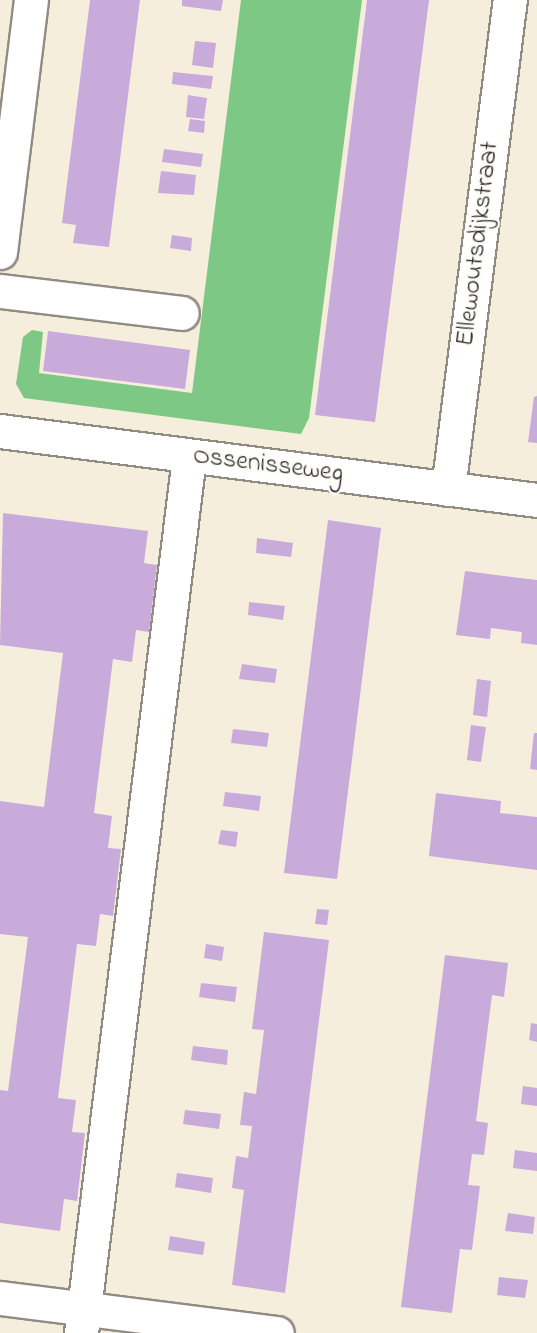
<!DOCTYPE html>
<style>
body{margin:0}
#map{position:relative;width:537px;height:1333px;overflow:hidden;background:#f6eedc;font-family:"Indie Flower",sans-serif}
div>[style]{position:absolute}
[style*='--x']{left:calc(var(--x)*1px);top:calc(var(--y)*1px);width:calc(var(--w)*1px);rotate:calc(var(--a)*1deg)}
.green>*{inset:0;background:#7ec885}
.building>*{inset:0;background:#c8abdb}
.roads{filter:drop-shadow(2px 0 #908c84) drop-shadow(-2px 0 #908c84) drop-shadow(0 2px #908c84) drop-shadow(0 -2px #908c84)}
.minor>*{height:33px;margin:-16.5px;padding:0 16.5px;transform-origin:16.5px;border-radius:16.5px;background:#fff}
span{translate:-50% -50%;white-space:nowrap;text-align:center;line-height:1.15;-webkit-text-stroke:5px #fdfcf7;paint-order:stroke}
.street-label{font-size:26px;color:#2b2b2b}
</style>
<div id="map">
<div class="green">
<i style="clip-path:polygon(241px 0,362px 0,309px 418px,301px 434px,24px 398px,16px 384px,23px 337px,32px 330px,43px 332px,39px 373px,192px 393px)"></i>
</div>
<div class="building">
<i style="clip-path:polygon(90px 0,140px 0,109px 247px,73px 243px,76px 225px,62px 223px)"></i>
<i style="clip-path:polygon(182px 0,223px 0,221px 11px,182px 6px)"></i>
<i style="clip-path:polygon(367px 0,429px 0,375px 422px,315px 415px)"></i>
<i style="clip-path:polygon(195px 41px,216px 43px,213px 68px,192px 65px)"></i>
<i style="clip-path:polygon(173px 72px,213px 76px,211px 89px,172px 84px)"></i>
<i style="clip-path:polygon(188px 95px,207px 98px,204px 119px,186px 117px)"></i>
<i style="clip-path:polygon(190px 119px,205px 121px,204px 133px,188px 131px)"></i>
<i style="clip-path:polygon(164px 149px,203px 154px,201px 167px,162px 162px)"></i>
<i style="clip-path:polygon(161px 171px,196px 175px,194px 195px,158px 193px)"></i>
<i style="clip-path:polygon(172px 235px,192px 238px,191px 251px,170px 248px)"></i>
<i style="clip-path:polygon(48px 331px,190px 350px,185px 389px,43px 371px)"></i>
<i style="clip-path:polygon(537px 396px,537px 443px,528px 442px,534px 397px)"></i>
<i style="clip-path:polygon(3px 513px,148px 531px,144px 563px,157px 565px,149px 632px,136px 630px,132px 662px,113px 659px,94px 813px,112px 816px,108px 848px,121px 849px,113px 916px,100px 914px,96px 946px,77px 944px,58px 1098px,76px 1100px,72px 1132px,85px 1133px,77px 1201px,64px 1199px,60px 1231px,0 1223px,0 1090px,8px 1091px,28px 937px,0 934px,0 801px,44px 807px,63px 653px,0 645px)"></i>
<i style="clip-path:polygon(328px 520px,381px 528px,337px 879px,284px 873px)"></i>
<i style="clip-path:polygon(257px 538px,293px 543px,291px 557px,256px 553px)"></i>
<i style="clip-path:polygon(465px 571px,537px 580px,537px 645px,521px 643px,522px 632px,491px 628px,490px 639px,456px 635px)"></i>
<i style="clip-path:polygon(249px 602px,285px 606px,283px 620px,248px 615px)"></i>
<i style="clip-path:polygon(242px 664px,277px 669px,275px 683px,239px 679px)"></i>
<i style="clip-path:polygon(477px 679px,491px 681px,487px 717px,473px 715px)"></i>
<i style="clip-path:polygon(471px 725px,486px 727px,481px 762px,467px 760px)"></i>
<i style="clip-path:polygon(233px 729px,269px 733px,267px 747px,231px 743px)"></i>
<i style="clip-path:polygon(534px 733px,537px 733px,537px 770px,530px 769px)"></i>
<i style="clip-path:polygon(225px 792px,261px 796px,259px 811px,223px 806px)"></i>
<i style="clip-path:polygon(436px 793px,501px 801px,500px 813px,537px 817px,537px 870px,429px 856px)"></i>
<i style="clip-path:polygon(221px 830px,238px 832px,236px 847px,218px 844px)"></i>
<i style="clip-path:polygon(317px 909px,329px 910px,327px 925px,315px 924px)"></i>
<i style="clip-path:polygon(264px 932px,329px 940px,285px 1293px,232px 1285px,244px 1190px,232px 1188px,236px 1156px,248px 1158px,252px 1126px,240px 1125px,244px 1092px,256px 1094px,264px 1030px,252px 1029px)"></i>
<i style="clip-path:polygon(206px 944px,224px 947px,222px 961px,204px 958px)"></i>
<i style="clip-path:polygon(445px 955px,508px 963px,504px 997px,492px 995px,476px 1121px,488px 1123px,484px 1155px,472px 1154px,468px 1185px,480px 1186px,472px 1250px,460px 1249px,452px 1313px,401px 1307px)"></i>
<i style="clip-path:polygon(201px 983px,237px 987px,235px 1002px,199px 997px)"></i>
<i style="clip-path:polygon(531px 1023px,537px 1024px,537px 1042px,529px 1040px)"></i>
<i style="clip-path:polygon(193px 1046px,228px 1050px,227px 1065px,191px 1060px)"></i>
<i style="clip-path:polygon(523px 1086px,537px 1088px,537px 1106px,521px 1104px)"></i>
<i style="clip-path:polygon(185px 1110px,221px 1114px,219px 1129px,183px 1124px)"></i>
<i style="clip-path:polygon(515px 1150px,537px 1153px,537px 1171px,513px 1168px)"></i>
<i style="clip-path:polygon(177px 1173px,213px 1178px,211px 1193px,175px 1187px)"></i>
<i style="clip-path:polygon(508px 1213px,535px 1217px,533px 1234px,505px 1231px)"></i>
<i style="clip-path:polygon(170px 1236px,205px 1242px,203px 1255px,168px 1250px)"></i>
<i style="clip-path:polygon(499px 1277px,528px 1280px,525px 1298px,497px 1295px)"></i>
</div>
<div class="roads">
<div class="minor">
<i style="--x:0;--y:252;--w:254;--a:-83"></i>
<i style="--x:0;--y:291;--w:183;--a:6.9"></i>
<i style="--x:0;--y:431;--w:541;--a:7.32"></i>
<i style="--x:448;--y:489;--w:493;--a:-82.8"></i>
<i style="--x:0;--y:1298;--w:279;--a:7.2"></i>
<i style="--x:81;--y:1333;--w:883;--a:-82.97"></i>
</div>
</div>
<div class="street-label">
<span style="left:479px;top:244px;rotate:-83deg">Ellewoutsdijkstraat</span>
<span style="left:268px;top:466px;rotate:7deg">Ossenisseweg</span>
</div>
</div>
